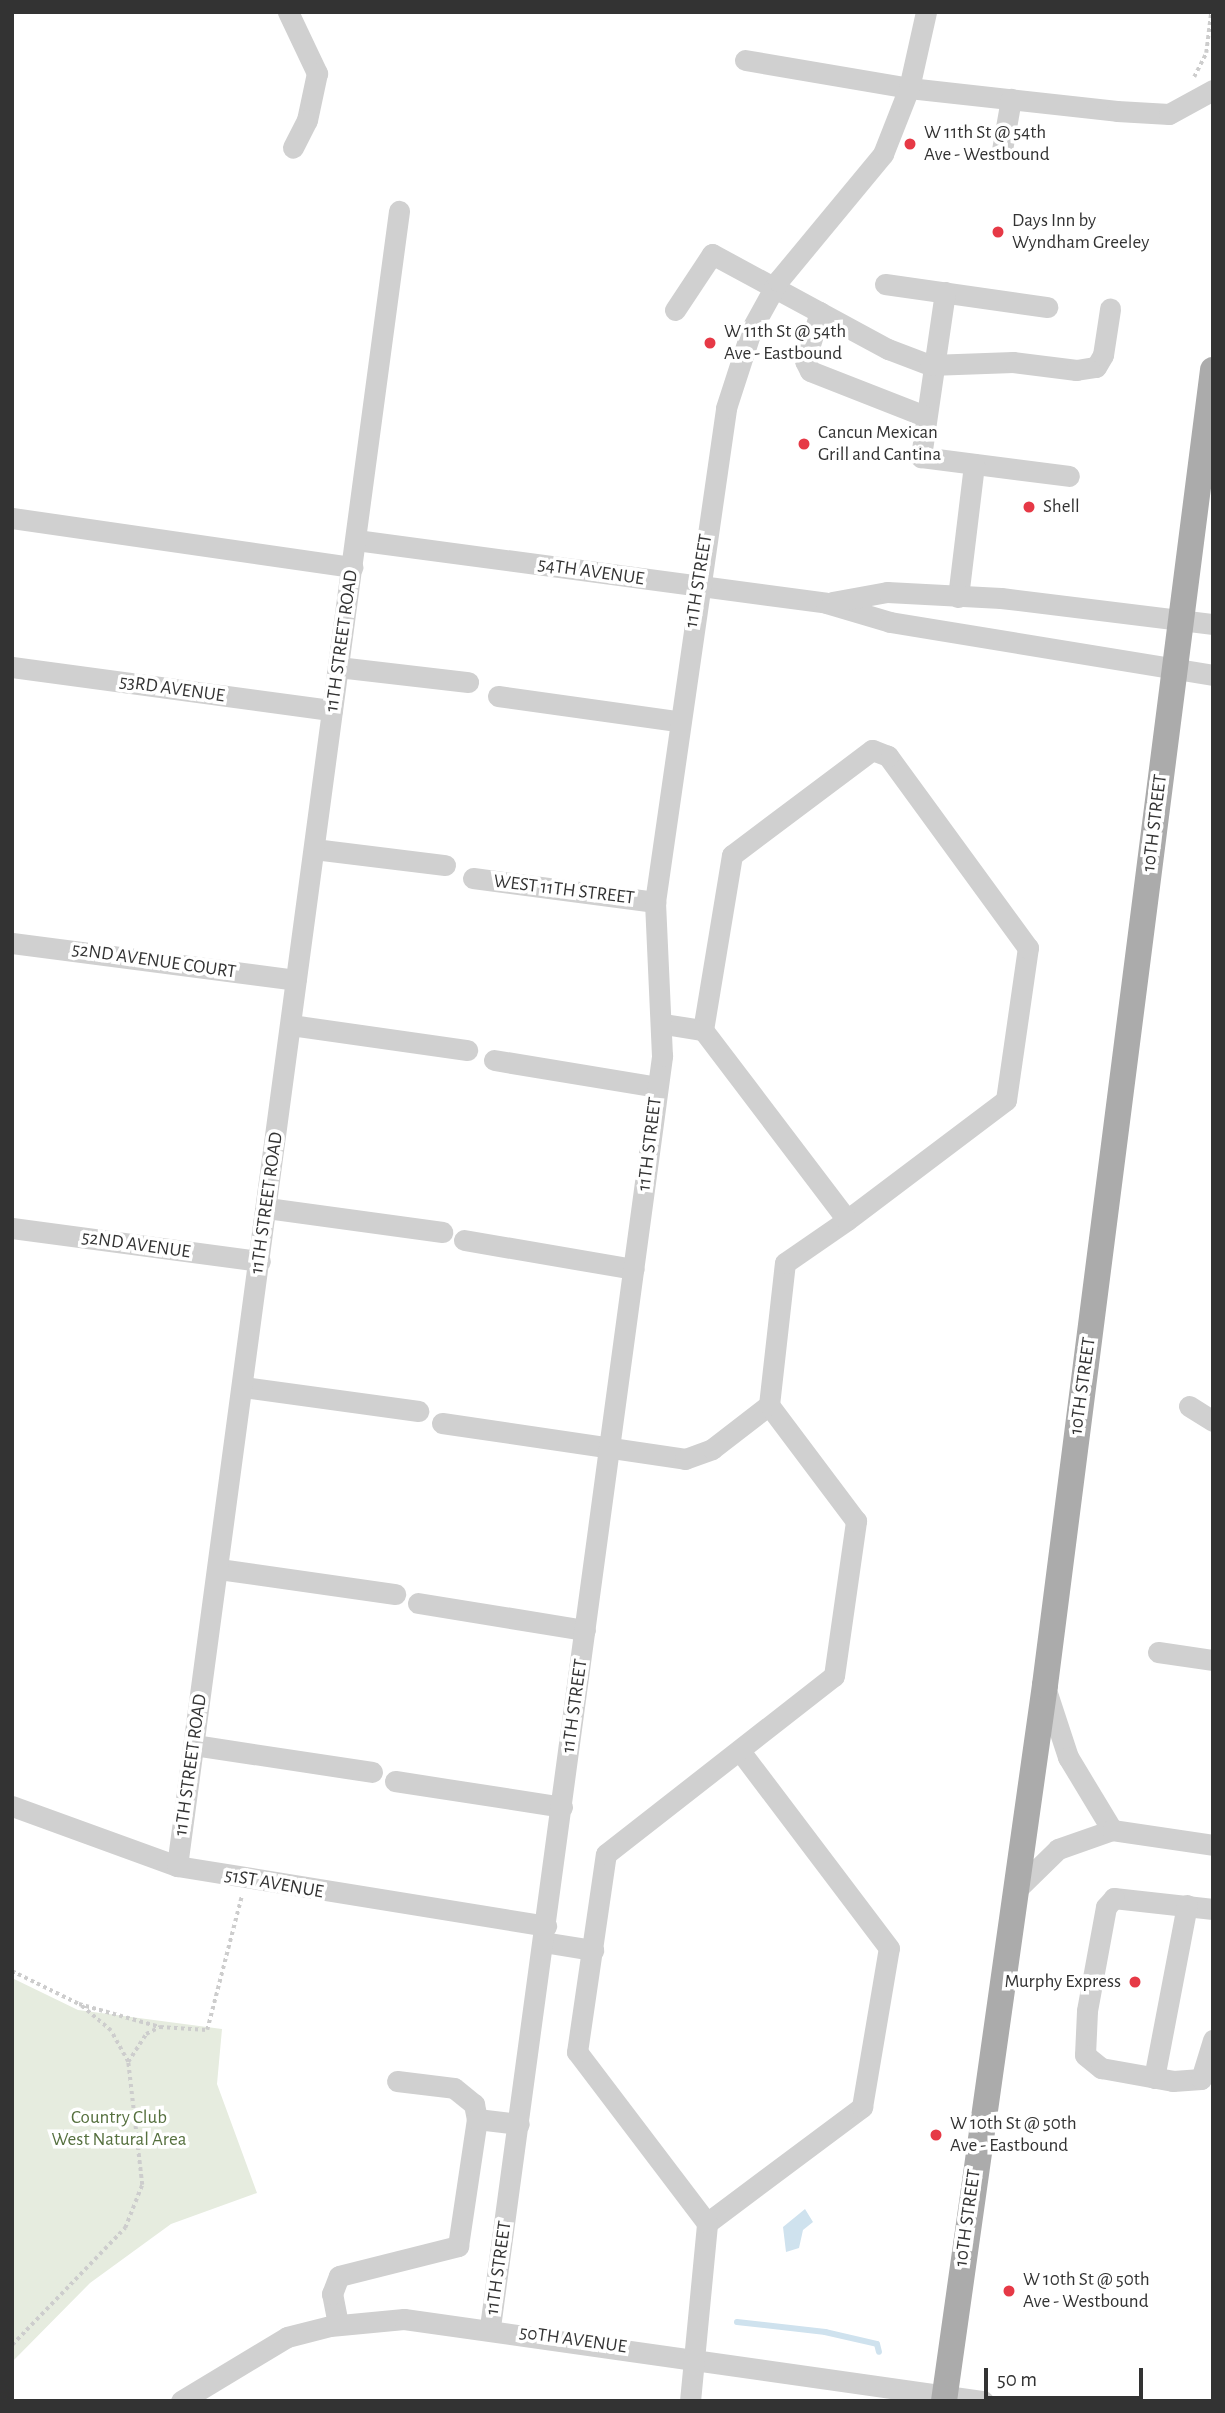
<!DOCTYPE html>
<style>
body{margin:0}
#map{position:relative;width:1225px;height:2413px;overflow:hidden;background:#fff;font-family:"Alegreya Sans",sans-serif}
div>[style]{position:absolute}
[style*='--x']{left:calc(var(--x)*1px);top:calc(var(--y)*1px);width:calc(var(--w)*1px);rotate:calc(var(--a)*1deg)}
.green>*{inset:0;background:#e6ecdf}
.water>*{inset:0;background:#cfe2ee}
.stream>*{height:6px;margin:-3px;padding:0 3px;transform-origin:3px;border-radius:3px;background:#cfe2ee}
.path>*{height:3.5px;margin-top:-1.75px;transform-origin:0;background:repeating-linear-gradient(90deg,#cdcdcd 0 3.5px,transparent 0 7px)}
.minor>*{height:21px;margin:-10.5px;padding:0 10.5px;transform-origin:10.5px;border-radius:10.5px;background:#d0d0d0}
.major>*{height:26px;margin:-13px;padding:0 13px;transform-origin:13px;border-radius:13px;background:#ababab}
.dots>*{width:19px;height:19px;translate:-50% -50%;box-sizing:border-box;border:4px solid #fff;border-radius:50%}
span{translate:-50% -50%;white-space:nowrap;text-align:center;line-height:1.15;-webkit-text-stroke:7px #fff;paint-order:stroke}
.poi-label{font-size:19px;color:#333}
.left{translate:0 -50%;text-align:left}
.right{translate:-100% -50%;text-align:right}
.street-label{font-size:19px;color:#333}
.park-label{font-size:19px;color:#56703f}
.frame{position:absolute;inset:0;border:14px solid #333;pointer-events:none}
.scale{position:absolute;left:984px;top:2368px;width:159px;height:32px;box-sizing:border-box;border:4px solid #333;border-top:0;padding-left:9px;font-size:21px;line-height:24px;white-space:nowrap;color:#333;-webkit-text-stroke:5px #fff;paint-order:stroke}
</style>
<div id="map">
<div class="green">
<i style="clip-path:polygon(12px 1978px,78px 2010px,222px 2029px,217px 2084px,257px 2193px,171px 2224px,90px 2283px,12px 2362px)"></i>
</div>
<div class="water">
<i style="clip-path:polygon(805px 2209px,813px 2222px,803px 2230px,799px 2248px,786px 2252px,783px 2227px)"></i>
</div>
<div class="stream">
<i style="--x:737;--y:2322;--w:89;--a:6.5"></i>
<i style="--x:825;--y:2332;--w:53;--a:13"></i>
<i style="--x:877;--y:2344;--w:8;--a:76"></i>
</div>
<div class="path">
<i style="--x:1194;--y:77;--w:27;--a:-63"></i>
<i style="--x:1206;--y:53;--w:41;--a:-83"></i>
<i style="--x:12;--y:1971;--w:75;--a:26.2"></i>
<i style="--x:79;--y:2004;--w:84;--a:15.9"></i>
<i style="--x:128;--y:2062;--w:33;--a:-57"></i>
<i style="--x:146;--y:2034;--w:16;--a:-27"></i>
<i style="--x:160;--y:2027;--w:47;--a:3.7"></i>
<i style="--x:207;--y:2030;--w:139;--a:-75.5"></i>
<i style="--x:12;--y:2345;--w:163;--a:-46"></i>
<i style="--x:125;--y:2228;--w:46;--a:-68.4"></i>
<i style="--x:142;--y:2185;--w:124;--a:-96.5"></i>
<i style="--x:128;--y:2062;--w:35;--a:-119"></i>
<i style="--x:111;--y:2031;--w:42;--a:-139.8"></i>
</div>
<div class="minor">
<i style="--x:288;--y:12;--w:68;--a:64.6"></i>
<i style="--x:317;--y:73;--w:48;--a:102"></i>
<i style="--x:307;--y:120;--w:31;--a:117"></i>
<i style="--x:745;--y:60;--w:166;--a:9.7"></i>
<i style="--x:909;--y:88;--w:209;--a:6.3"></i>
<i style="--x:1117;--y:111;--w:52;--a:3.3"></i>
<i style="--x:1169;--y:114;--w:50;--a:-28.6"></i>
<i style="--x:1002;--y:150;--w:52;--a:-80"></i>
<i style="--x:885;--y:284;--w:164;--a:8.1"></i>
<i style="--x:945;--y:292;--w:167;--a:98.3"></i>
<i style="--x:921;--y:457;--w:149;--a:7.3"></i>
<i style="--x:675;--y:310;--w:67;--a:-56.5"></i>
<i style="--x:712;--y:254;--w:200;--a:28.4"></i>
<i style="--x:888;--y:349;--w:45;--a:20.9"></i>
<i style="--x:930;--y:365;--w:83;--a:-2.1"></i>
<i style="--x:1013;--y:362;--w:64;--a:7.2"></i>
<i style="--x:1076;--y:370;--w:20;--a:-9"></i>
<i style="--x:1096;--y:367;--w:14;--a:-60"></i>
<i style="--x:1103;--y:355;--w:47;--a:-81.3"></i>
<i style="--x:820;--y:312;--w:51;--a:107"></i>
<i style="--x:805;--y:361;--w:11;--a:63"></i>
<i style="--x:810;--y:371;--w:123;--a:21.4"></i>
<i style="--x:12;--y:518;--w:344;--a:8.2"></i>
<i style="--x:356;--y:540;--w:474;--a:7.6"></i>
<i style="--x:826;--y:603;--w:67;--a:16.5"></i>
<i style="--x:890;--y:622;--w:327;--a:9.3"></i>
<i style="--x:958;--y:597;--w:134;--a:-83.1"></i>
<i style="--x:832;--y:602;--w:56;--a:-10.3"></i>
<i style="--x:887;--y:592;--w:114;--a:3"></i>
<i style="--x:1001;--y:598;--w:214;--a:7"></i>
<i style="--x:12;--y:667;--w:323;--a:7.7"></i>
<i style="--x:338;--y:667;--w:131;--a:6.6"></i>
<i style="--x:498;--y:696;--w:181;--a:8"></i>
<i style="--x:314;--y:849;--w:132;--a:7"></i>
<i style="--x:473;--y:878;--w:184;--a:7.5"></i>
<i style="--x:12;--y:943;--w:286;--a:7.4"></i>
<i style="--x:664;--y:1024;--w:39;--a:9"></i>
<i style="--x:291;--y:1025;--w:178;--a:8.1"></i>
<i style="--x:494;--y:1060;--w:165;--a:9.4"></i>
<i style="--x:267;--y:1208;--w:177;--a:7.8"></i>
<i style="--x:12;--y:1228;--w:250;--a:7.6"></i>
<i style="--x:464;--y:1240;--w:172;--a:9.7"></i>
<i style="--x:243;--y:1387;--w:177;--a:7.8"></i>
<i style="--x:1189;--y:1406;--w:28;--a:32"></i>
<i style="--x:442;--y:1423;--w:246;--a:8.4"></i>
<i style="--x:685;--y:1459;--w:29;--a:-20"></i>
<i style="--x:712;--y:1449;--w:72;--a:-37.7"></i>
<i style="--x:219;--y:1569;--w:178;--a:8.1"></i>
<i style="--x:418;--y:1603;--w:169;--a:9.2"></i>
<i style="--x:1158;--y:1652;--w:56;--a:8.3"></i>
<i style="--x:1046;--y:1690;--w:71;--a:71.8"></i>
<i style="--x:1068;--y:1757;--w:85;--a:58.9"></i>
<i style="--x:194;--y:1745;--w:180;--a:8.6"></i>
<i style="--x:395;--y:1781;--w:169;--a:8.8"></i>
<i style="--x:12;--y:1806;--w:176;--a:20"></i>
<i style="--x:177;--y:1866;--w:374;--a:9.2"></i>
<i style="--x:177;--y:1866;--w:1670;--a:-82.36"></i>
<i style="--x:1013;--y:1893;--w:63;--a:-44.4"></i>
<i style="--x:1058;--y:1849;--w:57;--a:-19.4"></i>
<i style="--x:1112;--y:1830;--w:102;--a:8.4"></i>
<i style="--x:1213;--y:1909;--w:100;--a:-173.7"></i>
<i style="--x:1114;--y:1898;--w:12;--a:132"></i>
<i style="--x:1106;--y:1907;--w:106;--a:100.4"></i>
<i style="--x:1087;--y:2011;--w:44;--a:92.6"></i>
<i style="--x:1085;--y:2055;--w:21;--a:39"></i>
<i style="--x:1101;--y:2068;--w:73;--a:10.2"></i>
<i style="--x:1173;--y:2081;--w:28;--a:-4"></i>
<i style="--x:1201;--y:2079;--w:41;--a:-72.9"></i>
<i style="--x:543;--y:1942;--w:51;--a:9.1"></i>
<i style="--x:1154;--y:2078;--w:176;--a:-79.2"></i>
<i style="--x:397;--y:2081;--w:57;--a:7"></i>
<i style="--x:454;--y:2088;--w:26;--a:39"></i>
<i style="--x:474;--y:2104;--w:15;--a:79"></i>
<i style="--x:707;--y:2223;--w:194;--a:-36.8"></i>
<i style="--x:862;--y:2107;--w:161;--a:-80.4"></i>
<i style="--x:889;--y:1948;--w:247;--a:-127.1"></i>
<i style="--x:338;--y:2324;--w:31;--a:-101"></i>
<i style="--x:332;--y:2294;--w:19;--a:-69"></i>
<i style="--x:339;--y:2276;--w:123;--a:-14.1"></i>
<i style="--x:458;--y:2246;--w:128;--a:-81.5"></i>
<i style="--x:477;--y:2119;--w:42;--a:6.8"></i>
<i style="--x:490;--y:2327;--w:1283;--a:-82.29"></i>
<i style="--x:662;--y:1056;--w:154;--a:-92.6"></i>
<i style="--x:655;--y:902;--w:499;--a:-81.8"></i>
<i style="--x:726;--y:408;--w:84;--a:-72"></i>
<i style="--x:752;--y:328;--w:54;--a:-61"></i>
<i style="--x:778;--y:281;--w:165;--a:-50.4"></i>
<i style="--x:883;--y:154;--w:71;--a:-68.5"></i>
<i style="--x:909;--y:88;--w:78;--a:-77.4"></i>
<i style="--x:181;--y:2401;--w:124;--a:-31.1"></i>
<i style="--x:287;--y:2337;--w:44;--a:-14.3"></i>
<i style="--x:330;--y:2326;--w:74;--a:-5.4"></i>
<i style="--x:404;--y:2319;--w:585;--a:8.06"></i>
<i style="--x:690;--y:2401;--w:179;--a:-84.5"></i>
<i style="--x:707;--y:2223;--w:215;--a:-127.2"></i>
<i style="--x:577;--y:2052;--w:200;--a:-81.7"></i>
<i style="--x:606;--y:1854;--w:289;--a:-38"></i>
<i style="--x:834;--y:1676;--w:157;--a:-81.9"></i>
<i style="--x:856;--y:1521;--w:145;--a:-126.9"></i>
<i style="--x:769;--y:1405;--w:143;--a:-83.6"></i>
<i style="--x:785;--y:1263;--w:75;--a:-34.7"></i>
<i style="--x:847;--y:1220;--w:199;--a:-37"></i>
<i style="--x:1006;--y:1100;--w:154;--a:-81.8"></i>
<i style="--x:1028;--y:948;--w:238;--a:-126.1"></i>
<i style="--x:888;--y:756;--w:17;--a:-159"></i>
<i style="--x:872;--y:750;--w:175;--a:143.1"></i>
<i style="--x:732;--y:855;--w:177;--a:99.4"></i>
<i style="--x:703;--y:1030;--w:238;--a:52.8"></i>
</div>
<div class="major">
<i style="--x:944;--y:2401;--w:723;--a:-81.97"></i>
<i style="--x:1045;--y:1685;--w:1326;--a:-82.72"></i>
</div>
<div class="dots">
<i style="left:910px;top:144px;background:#e63946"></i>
<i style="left:998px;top:232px;background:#e63946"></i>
<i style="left:710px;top:343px;background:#e63946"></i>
<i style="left:804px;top:444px;background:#e63946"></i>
<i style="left:1029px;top:507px;background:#e63946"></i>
<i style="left:1135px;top:1982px;background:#e63946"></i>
<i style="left:936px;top:2135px;background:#e63946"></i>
<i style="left:1009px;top:2291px;background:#e63946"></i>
</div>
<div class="poi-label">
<span class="left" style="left:924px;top:144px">W 11th St @ 54th<br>Ave - Westbound</span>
<span class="left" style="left:1012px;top:232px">Days Inn by<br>Wyndham Greeley</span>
<span class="left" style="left:724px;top:343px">W 11th St @ 54th<br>Ave - Eastbound</span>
<span class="left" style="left:818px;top:444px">Cancun Mexican<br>Grill and Cantina</span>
<span class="left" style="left:1043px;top:507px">Shell</span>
<span class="right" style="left:1121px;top:1982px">Murphy Express</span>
<span class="left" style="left:950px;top:2135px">W 10th St @ 50th<br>Ave - Eastbound</span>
<span class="left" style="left:1023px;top:2291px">W 10th St @ 50th<br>Ave - Westbound</span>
</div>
<div class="street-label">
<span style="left:591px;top:572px;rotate:8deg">54TH AVENUE</span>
<span style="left:699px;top:581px;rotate:-81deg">11TH STREET</span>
<span style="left:342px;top:641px;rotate:-82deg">11TH STREET ROAD</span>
<span style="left:172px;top:689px;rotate:8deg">53RD AVENUE</span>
<span style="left:1155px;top:823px;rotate:-83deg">10TH STREET</span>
<span style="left:564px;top:890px;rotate:7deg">WEST 11TH STREET</span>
<span style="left:154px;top:961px;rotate:8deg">52ND AVENUE COURT</span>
<span style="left:650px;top:1144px;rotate:-83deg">11TH STREET</span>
<span style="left:267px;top:1203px;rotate:-82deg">11TH STREET ROAD</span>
<span style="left:136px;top:1245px;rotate:8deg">52ND AVENUE</span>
<span style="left:1083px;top:1386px;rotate:-82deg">10TH STREET</span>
<span style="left:575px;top:1706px;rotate:-82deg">11TH STREET</span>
<span style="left:191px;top:1765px;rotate:-82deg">11TH STREET ROAD</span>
<span style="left:274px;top:1884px;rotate:10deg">51ST AVENUE</span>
<span style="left:968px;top:2218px;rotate:-82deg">10TH STREET</span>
<span style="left:499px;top:2268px;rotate:-82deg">11TH STREET</span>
<span style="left:573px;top:2340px;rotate:8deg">50TH AVENUE</span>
</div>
<div class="park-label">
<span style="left:119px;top:2129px">Country Club<br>West Natural Area</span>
</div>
<div class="frame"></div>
<div class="scale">50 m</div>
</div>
